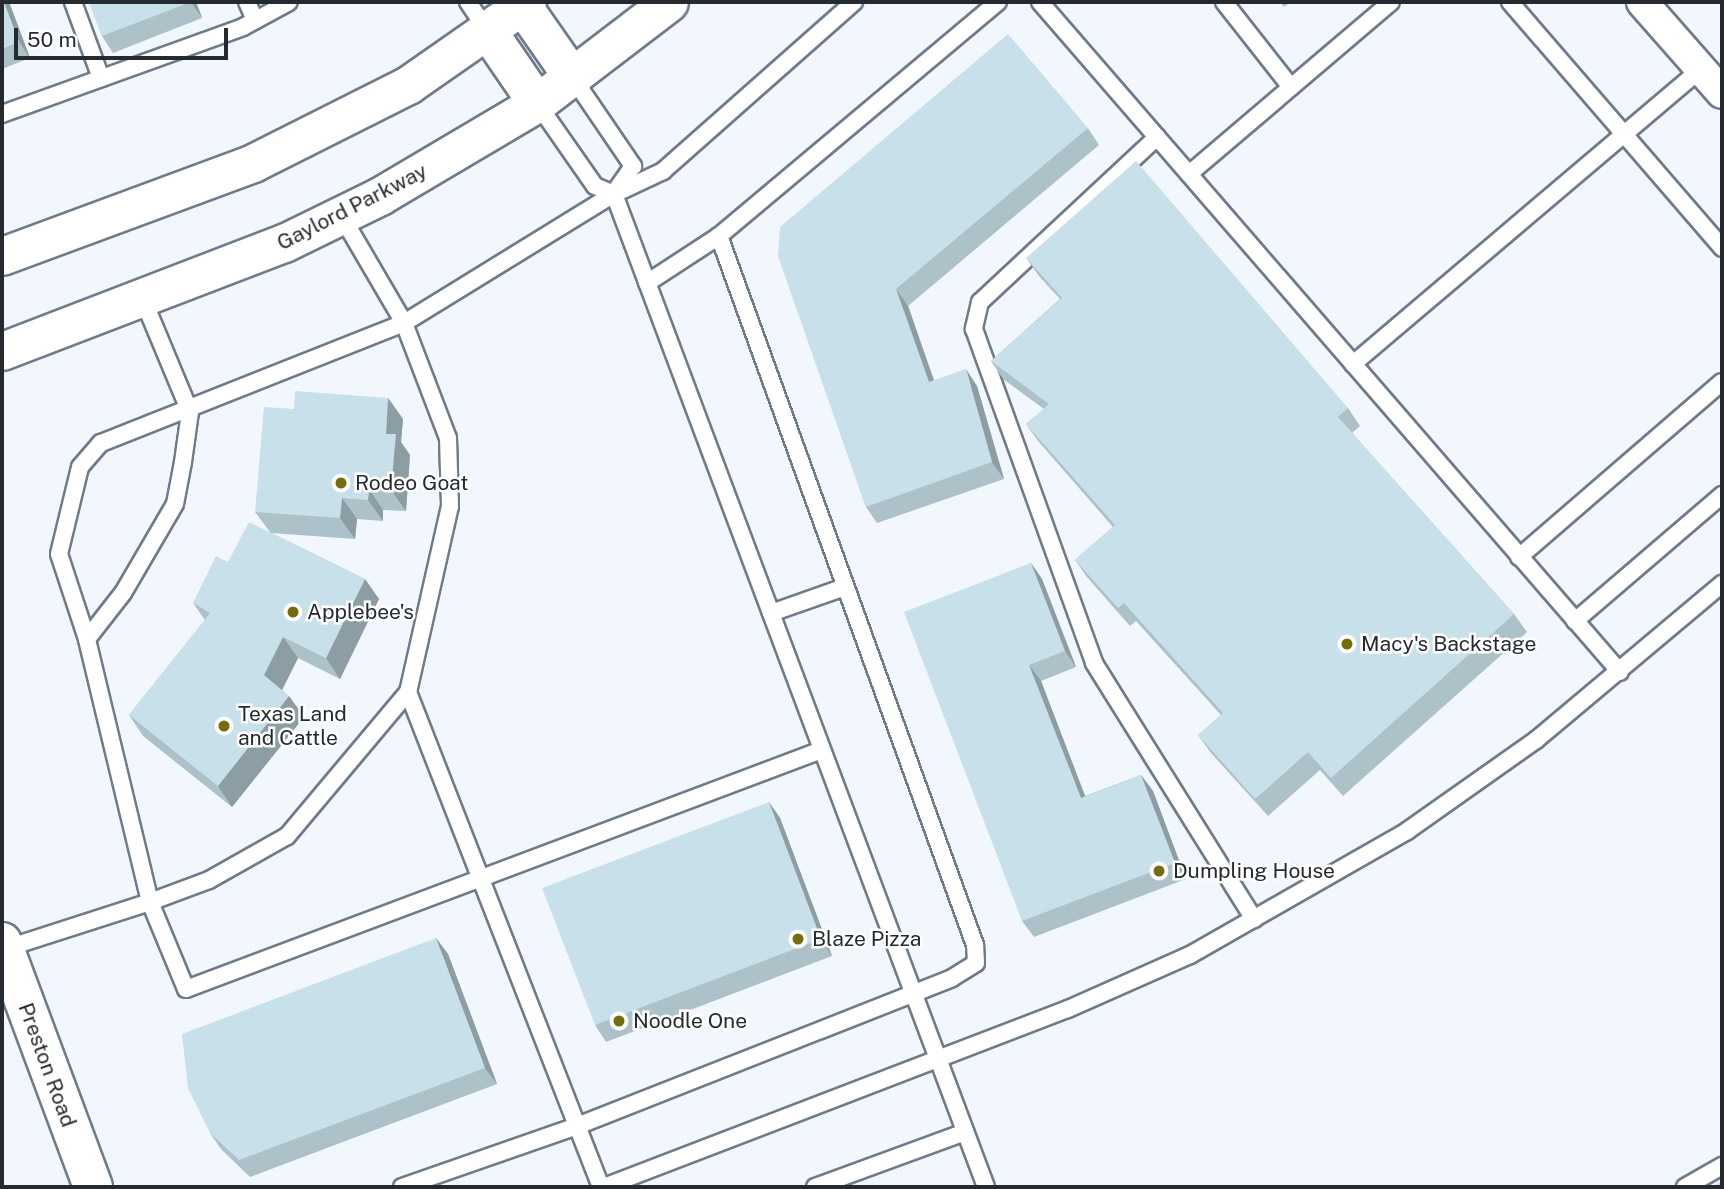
<!DOCTYPE html>
<style>
body{margin:0}
#map{position:relative;width:1724px;height:1189px;overflow:hidden;background:#f2f7fe;font-family:"Public Sans",sans-serif}
div>[style]{position:absolute}
[style*='--x']{left:calc(var(--x)*1px);top:calc(var(--y)*1px);width:calc(var(--w)*1px);rotate:calc(var(--a)*1deg)}
.roads{filter:drop-shadow(2px 0 #6e7b8a) drop-shadow(-2px 0 #6e7b8a) drop-shadow(0 2px #6e7b8a) drop-shadow(0 -2px #6e7b8a)}
.service>*{height:16px;margin:-8px;padding:0 8px;transform-origin:8px;border-radius:8px;background:#fff}
.minor>*{height:30px;margin:-15px;padding:0 15px;transform-origin:15px;border-radius:15px;background:#fff}
.tertiary>*{height:37px;margin:-18.5px;padding:0 18.5px;transform-origin:18.5px;border-radius:18.5px;background:#fff}
.primary>*{height:38px;margin:-19px;padding:0 19px;transform-origin:19px;border-radius:19px;background:#fff}
.wall>*{inset:0;background:#acc1c8}
.shaded-wall>*{inset:0;background:#8c9da3}
.building>*{inset:0;background:#c8e0e9}
.dots>*{width:19px;height:19px;translate:-50% -50%;box-sizing:border-box;border:4px solid #fff;border-radius:50%}
span{translate:-50% -50%;white-space:nowrap;text-align:center;line-height:1.15;-webkit-text-stroke:5px #fff;paint-order:stroke}
.street-label{font-size:21px;color:#252a30}
.poi-label{font-size:21px;color:#252a30}
.left{translate:0 -50%;text-align:left}
.frame{position:absolute;inset:0;border:4px solid #252a30;pointer-events:none}
.scale{position:absolute;left:14px;top:28px;width:214px;height:32px;box-sizing:border-box;border:4px solid #252a30;border-top:0;padding-left:9px;font-size:21px;line-height:24px;white-space:nowrap;color:#252a30;-webkit-text-stroke:5px #fff;paint-order:stroke}
</style>
<div id="map">
<div class="roads">
<div class="service">
<i style="--x:73;--y:2;--w:81;--a:69.8"></i>
<i style="--x:247;--y:2;--w:20;--a:66"></i>
<i style="--x:468;--y:2;--w:34;--a:56"></i>
<i style="--x:1040;--y:2;--w:886;--a:49.12"></i>
<i style="--x:1224;--y:2;--w:108;--a:51.8"></i>
<i style="--x:1510;--y:2;--w:325;--a:49.2"></i>
<i style="--x:573;--y:78;--w:107;--a:55.7"></i>
<i style="--x:633;--y:166;--w:32;--a:125"></i>
<i style="--x:537;--y:103;--w:101;--a:55.1"></i>
<i style="--x:595;--y:186;--w:21;--a:23"></i>
<i style="--x:614;--y:194;--w:1060;--a:69.46"></i>
<i style="--x:2;--y:114;--w:256;--a:-19.8"></i>
<i style="--x:243;--y:27;--w:52;--a:-28.5"></i>
<i style="--x:1157;--y:137;--w:242;--a:137"></i>
<i style="--x:980;--y:302;--w:28;--a:103"></i>
<i style="--x:974;--y:329;--w:355;--a:70.2"></i>
<i style="--x:1094;--y:663;--w:302;--a:58"></i>
<i style="--x:1189;--y:174;--w:265;--a:-40.4"></i>
<i style="--x:341;--y:215;--w:125;--a:59.7"></i>
<i style="--x:404;--y:323;--w:123;--a:69.1"></i>
<i style="--x:448;--y:438;--w:68;--a:88.3"></i>
<i style="--x:450;--y:506;--w:191;--a:102.7"></i>
<i style="--x:408;--y:692;--w:531;--a:68.7"></i>
<i style="--x:647;--y:283;--w:86;--a:-33.1"></i>
<i style="--x:1353;--y:364;--w:456;--a:-40.3"></i>
<i style="--x:1519;--y:557;--w:268;--a:-40.8"></i>
<i style="--x:771;--y:613;--w:75;--a:-19.4"></i>
<i style="--x:1575;--y:621;--w:194;--a:-40.6"></i>
<i style="--x:87;--y:639;--w:89;--a:-108.2"></i>
<i style="--x:59;--y:554;--w:89;--a:-76.4"></i>
<i style="--x:80;--y:467;--w:32;--a:-49"></i>
<i style="--x:101;--y:443;--w:326;--a:-21.6"></i>
<i style="--x:404;--y:323;--w:246;--a:-31.6"></i>
<i style="--x:614;--y:194;--w:54;--a:-25.1"></i>
<i style="--x:663;--y:171;--w:255;--a:-41.5"></i>
<i style="--x:408;--y:692;--w:188;--a:130"></i>
<i style="--x:287;--y:836;--w:90;--a:150.6"></i>
<i style="--x:209;--y:880;--w:63;--a:159.6"></i>
<i style="--x:150;--y:902;--w:94;--a:67.5"></i>
<i style="--x:186;--y:989;--w:679;--a:-20.6"></i>
<i style="--x:4;--y:949;--w:153;--a:-17.8"></i>
<i style="--x:150;--y:902;--w:270;--a:-103.5"></i>
<i style="--x:87;--y:639;--w:58;--a:-52"></i>
<i style="--x:123;--y:593;--w:103;--a:-59.7"></i>
<i style="--x:175;--y:504;--w:43;--a:-79.2"></i>
<i style="--x:183;--y:462;--w:50;--a:-82"></i>
<i style="--x:190;--y:412;--w:122;--a:-112.6"></i>
<i style="--x:402;--y:1187;--w:185;--a:-19.2"></i>
<i style="--x:577;--y:1126;--w:403;--a:-21.5"></i>
<i style="--x:952;--y:978;--w:28;--a:-32"></i>
<i style="--x:976;--y:963;--w:18;--a:-93"></i>
<i style="--x:975;--y:945;--w:754;--a:-109.85"></i>
<i style="--x:719;--y:236;--w:364;--a:-40"></i>
<i style="--x:604;--y:1187;--w:497;--a:-21"></i>
<i style="--x:1068;--y:1009;--w:133;--a:-23.9"></i>
<i style="--x:1190;--y:955;--w:250;--a:-29.7"></i>
<i style="--x:1407;--y:831;--w:158;--a:-35.2"></i>
<i style="--x:1536;--y:740;--w:243;--a:-40"></i>
<i style="--x:815;--y:1187;--w:160;--a:-20.1"></i>
<i style="--x:1685;--y:1187;--w:43;--a:-29.6"></i>
</div>
<div class="minor">
<i style="--x:1642;--y:2;--w:121;--a:48.7"></i>
</div>
<div class="tertiary">
<i style="--x:522;--y:5;--w:89;--a:55.1"></i>
<i style="--x:487;--y:30;--w:88;--a:55.6"></i>
<i style="--x:2;--y:256;--w:268;--a:-20.3"></i>
<i style="--x:253;--y:163;--w:174;--a:-26.7"></i>
<i style="--x:408;--y:85;--w:145;--a:-34.9"></i>
<i style="--x:2;--y:351;--w:302;--a:-21"></i>
<i style="--x:284;--y:243;--w:107;--a:-26.1"></i>
<i style="--x:380;--y:196;--w:182;--a:-30.6"></i>
<i style="--x:537;--y:103;--w:166;--a:-37.4"></i>
</div>
<div class="primary">
<i style="--x:2;--y:942;--w:261;--a:69.6"></i>
</div>
</div>
<div class="wall">
<i style="clip-path:polygon(2px 2px,9px 2px,30px 58px,2px 69px)"></i>
<i style="clip-path:polygon(89px 2px,196px 2px,202px 18px,113px 53px,102px 36px)"></i>
<i style="clip-path:polygon(1280px 2px,1291px 2px,1284px 7px)"></i>
<i style="clip-path:polygon(1088px 128px,1099px 145px,908px 306px,934px 380px,977px 386px,1004px 479px,877px 523px,866px 507px,778px 255px)"></i>
<i style="clip-path:polygon(1026px 258px,1348px 408px,1360px 426px,1352px 433px,1514px 614px,1527px 632px,1343px 796px,1320px 770px,1268px 816px,1211px 753px,1198px 735px,1221px 715px,1136px 621px,1130px 626px,1087px 577px,1075px 560px,1113px 527px,1039px 442px,1026px 424px,1044px 409px,1003px 379px,991px 361px,1060px 299px,1039px 276px)"></i>
<i style="clip-path:polygon(388px 398px,403px 419px,401px 442px,410px 455px,406px 511px,383px 510px,383px 521px,357px 519px,355px 539px,271px 533px,365px 579px,379px 599px,340px 679px,298px 658px,282px 690px,289px 696px,304px 717px,232px 807px,143px 736px,129px 715px,205px 620px,193px 603px,228px 562px,270px 532px,255px 512px,294px 409px)"></i>
<i style="clip-path:polygon(1031px 563px,1042px 579px,1076px 667px,1041px 681px,1085px 796px,1141px 775px,1153px 791px,1186px 879px,1034px 937px,1022px 921px)"></i>
<i style="clip-path:polygon(769px 802px,780px 818px,832px 956px,606px 1042px,595px 1025px)"></i>
<i style="clip-path:polygon(436px 938px,448px 954px,497px 1084px,250px 1177px,221px 1149px,210px 1133px)"></i>
</div>
<div class="shaded-wall">
<i style="clip-path:polygon(4px 2px,9px 2px,30px 58px,19px 42px)"></i>
<i style="clip-path:polygon(191px 2px,196px 2px,202px 18px)"></i>
<i style="clip-path:polygon(896px 289px,908px 306px,940px 398px,929px 382px)"></i>
<i style="clip-path:polygon(966px 369px,977px 386px,1004px 479px,992px 462px)"></i>
<i style="clip-path:polygon(388px 398px,403px 419px,401px 442px,410px 455px,406px 511px,391px 490px,386px 434px)"></i>
<i style="clip-path:polygon(369px 489px,383px 510px,383px 521px,368px 500px)"></i>
<i style="clip-path:polygon(342px 498px,357px 519px,355px 539px,340px 518px)"></i>
<i style="clip-path:polygon(1031px 563px,1042px 579px,1076px 667px,1065px 651px)"></i>
<i style="clip-path:polygon(365px 579px,379px 599px,340px 679px,326px 658px)"></i>
<i style="clip-path:polygon(283px 637px,298px 658px,279px 696px,264px 675px)"></i>
<i style="clip-path:polygon(1029px 665px,1041px 681px,1092px 814px,1081px 798px)"></i>
<i style="clip-path:polygon(289px 696px,304px 717px,232px 807px,218px 786px)"></i>
<i style="clip-path:polygon(1141px 775px,1153px 791px,1186px 879px,1175px 863px)"></i>
<i style="clip-path:polygon(769px 802px,780px 818px,832px 956px,821px 939px)"></i>
<i style="clip-path:polygon(436px 938px,448px 954px,497px 1084px,485px 1068px)"></i>
</div>
<div class="building">
<i style="clip-path:polygon(2px 2px,4px 2px,19px 42px,2px 49px)"></i>
<i style="clip-path:polygon(89px 2px,191px 2px,102px 36px)"></i>
<i style="clip-path:polygon(1008px 34px,1088px 128px,896px 289px,929px 382px,966px 369px,992px 462px,866px 507px,778px 255px,780px 227px)"></i>
<i style="clip-path:polygon(1136px 161px,1348px 408px,1338px 417px,1514px 614px,1331px 778px,1308px 752px,1255px 799px,1198px 735px,1223px 713px,1124px 603px,1118px 608px,1075px 560px,1115px 525px,1026px 424px,1049px 404px,991px 361px,1062px 298px,1026px 258px)"></i>
<i style="clip-path:polygon(295px 391px,388px 398px,386px 434px,396px 434px,391px 490px,369px 489px,368px 500px,342px 498px,340px 518px,255px 512px,264px 407px,294px 409px)"></i>
<i style="clip-path:polygon(249px 522px,365px 579px,326px 658px,283px 637px,264px 675px,289px 696px,218px 786px,129px 715px,210px 613px,193px 603px,216px 556px,228px 562px)"></i>
<i style="clip-path:polygon(1031px 563px,1065px 651px,1029px 665px,1081px 798px,1141px 775px,1175px 863px,1022px 921px,904px 612px)"></i>
<i style="clip-path:polygon(769px 802px,821px 939px,595px 1025px,542px 888px)"></i>
<i style="clip-path:polygon(436px 938px,485px 1068px,239px 1160px,210px 1133px,188px 1088px,182px 1034px)"></i>
<i style="clip-path:polygon(1722px 1181px,1722px 1187px,1711px 1187px)"></i>
</div>
<div class="dots">
<i style="left:341px;top:483px;background:#746d09"></i>
<i style="left:293px;top:612px;background:#746d09"></i>
<i style="left:1347px;top:644px;background:#746d09"></i>
<i style="left:224px;top:726px;background:#746d09"></i>
<i style="left:1159px;top:871px;background:#746d09"></i>
<i style="left:798px;top:939px;background:#746d09"></i>
<i style="left:619px;top:1021px;background:#746d09"></i>
</div>
<div class="street-label">
<span style="left:352px;top:207px;rotate:-27deg">Gaylord Parkway</span>
<span style="left:47px;top:1065px;rotate:70deg">Preston Road</span>
</div>
<div class="poi-label">
<span class="left" style="left:355px;top:483px">Rodeo Goat</span>
<span class="left" style="left:307px;top:612px">Applebee's</span>
<span class="left" style="left:1361px;top:644px">Macy's Backstage</span>
<span class="left" style="left:238px;top:726px">Texas Land<br>and Cattle</span>
<span class="left" style="left:1173px;top:871px">Dumpling House</span>
<span class="left" style="left:812px;top:939px">Blaze Pizza</span>
<span class="left" style="left:633px;top:1021px">Noodle One</span>
</div>
<div class="frame"></div>
<div class="scale">50 m</div>
</div>
